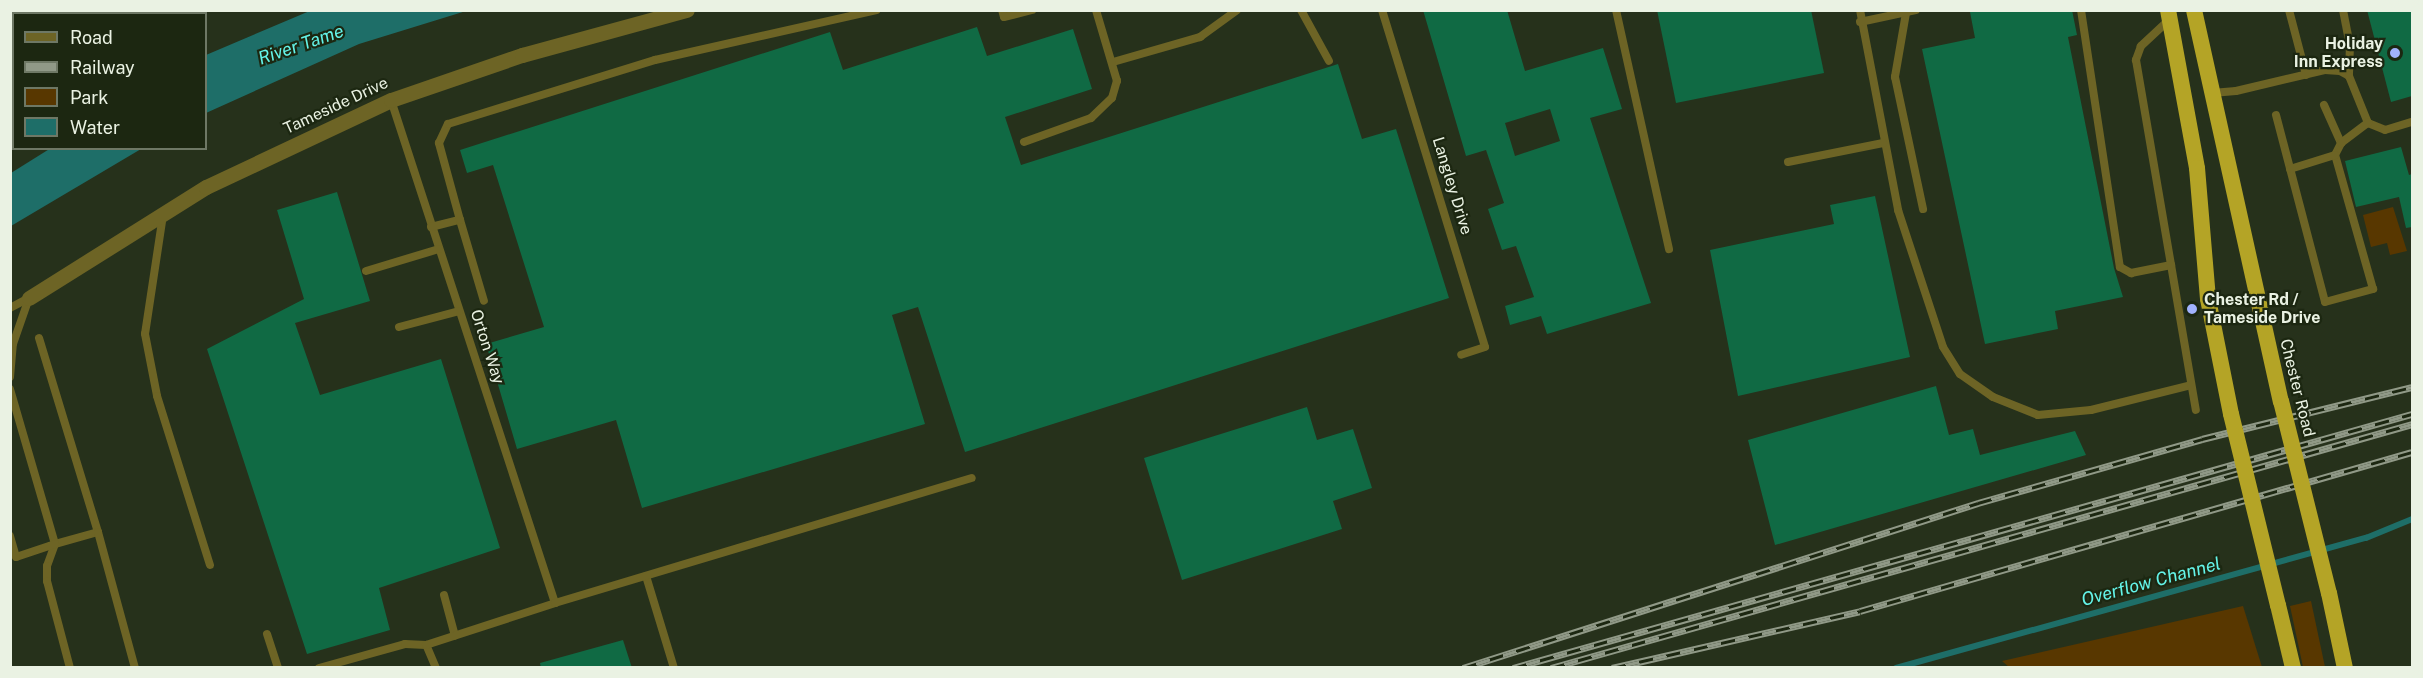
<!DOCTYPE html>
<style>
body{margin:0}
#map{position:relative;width:2423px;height:678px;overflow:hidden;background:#26311b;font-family:"Public Sans",sans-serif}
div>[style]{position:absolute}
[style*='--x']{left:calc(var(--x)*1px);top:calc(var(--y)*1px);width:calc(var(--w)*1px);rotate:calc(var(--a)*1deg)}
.green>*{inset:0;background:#583700}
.water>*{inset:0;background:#1e6e68}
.stream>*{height:6px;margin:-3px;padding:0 3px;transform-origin:3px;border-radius:3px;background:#1e6e68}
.building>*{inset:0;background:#106a44}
.service>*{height:8px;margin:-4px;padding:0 4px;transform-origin:4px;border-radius:4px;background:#6d6425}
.minor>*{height:15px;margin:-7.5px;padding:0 7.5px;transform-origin:7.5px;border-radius:7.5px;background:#6d6425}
.trunk>*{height:16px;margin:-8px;padding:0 8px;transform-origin:8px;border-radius:8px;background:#b4a426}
.rail>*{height:7px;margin-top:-3.5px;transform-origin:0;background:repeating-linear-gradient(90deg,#1c2711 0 14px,#909987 0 28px);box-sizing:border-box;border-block:2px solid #909987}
.trunk-bridge>*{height:16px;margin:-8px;padding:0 8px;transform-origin:8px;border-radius:8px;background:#b4a426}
.dots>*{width:16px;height:16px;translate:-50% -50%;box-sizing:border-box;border:3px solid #1c2711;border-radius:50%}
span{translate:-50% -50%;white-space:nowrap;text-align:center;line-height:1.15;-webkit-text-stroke:4.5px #1c2711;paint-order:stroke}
.poi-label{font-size:16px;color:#eaf2e3;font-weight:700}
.right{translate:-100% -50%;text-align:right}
.left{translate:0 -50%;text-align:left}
.street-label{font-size:16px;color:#eaf2e3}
.water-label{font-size:18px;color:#64f4e9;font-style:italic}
.frame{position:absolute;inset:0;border:12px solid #eaf2e3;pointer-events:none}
.legend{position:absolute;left:12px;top:12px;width:195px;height:138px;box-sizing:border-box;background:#1c2711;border:2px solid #6e7865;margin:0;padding:8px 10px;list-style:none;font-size:18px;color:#eaf2e3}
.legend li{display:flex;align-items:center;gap:12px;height:30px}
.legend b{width:30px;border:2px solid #6e7865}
</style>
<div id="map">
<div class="green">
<i style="clip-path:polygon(2393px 207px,2407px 251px,2390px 255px,2387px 243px,2371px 247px,2363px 215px)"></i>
<i style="clip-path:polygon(2311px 601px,2325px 667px,2303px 667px,2290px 606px)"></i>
<i style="clip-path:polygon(2243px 606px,2262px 667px,2010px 668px,2002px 661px)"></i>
</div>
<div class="water">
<i style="clip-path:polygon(312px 10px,466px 10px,466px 11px,359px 44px,206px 113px,206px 55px)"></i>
<i style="clip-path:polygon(51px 148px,141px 148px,141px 149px,11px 226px,11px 173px)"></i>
</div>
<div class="stream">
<i style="--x:1896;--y:668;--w:488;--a:-15.5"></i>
<i style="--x:2366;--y:538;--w:50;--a:-22.4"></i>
</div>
<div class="building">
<i style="clip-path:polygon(evenodd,1423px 10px,1507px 10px,1525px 71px,1603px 48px,1622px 109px,1590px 118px,1651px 303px,1547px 334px,1541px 316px,1510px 325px,1505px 306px,1534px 297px,1516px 246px,1502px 250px,1488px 209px,1504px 203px,1486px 150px,1466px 156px,1423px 10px,1550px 109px,1560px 141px,1515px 156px,1505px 123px,1550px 109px)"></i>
<i style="clip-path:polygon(1657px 10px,1811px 10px,1824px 73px,1676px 103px)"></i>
<i style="clip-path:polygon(1979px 10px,2072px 10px,2077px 35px,2068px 37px,2114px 268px,2123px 297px,2055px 311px,2058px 329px,1985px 344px,1922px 49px,1975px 38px,1970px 12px)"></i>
<i style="clip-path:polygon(2367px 10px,2412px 10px,2412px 96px,2391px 102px)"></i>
<i style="clip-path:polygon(977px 27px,987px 56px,1073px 29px,1092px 89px,1005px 117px,1021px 165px,1338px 64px,1362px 139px,1396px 129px,1449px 298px,965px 452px,918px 307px,892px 315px,925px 424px,642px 508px,616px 420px,517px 449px,486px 344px,544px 327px,493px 165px,467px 173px,460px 150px,830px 32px,843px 70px)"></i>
<i style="clip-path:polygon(2401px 147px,2409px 175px,2412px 174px,2412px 227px,2406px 228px,2399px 197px,2356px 207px,2345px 161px)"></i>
<i style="clip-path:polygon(337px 192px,370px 301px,295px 323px,320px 395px,441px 359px,500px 548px,379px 588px,390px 630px,307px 654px,207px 349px,304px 299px,277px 210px)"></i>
<i style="clip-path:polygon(1875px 196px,1910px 357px,1738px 396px,1710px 250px,1834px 224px,1830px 205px)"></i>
<i style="clip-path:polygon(1936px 386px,1949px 435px,1973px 429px,1980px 455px,2075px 431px,2086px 455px,1775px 545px,1748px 440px)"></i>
<i style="clip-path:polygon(1307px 407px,1317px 440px,1353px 429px,1372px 488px,1333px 501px,1342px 529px,1182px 580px,1144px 458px)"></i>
<i style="clip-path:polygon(623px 640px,632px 668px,541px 668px,540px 663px)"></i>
</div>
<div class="service">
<i style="--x:1002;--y:10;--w:7;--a:74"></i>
<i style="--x:1004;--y:17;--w:29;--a:-14"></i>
<i style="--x:1301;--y:10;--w:58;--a:61.2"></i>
<i style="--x:1382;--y:10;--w:352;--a:73"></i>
<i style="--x:1485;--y:347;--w:25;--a:162"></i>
<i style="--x:1616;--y:10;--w:245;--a:77.5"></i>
<i style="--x:1860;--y:10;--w:204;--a:79.2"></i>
<i style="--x:1898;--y:210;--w:144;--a:71.8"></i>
<i style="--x:1943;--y:347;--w:32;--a:58"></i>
<i style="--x:1960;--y:374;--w:40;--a:34.9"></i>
<i style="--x:1993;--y:397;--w:48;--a:21.8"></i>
<i style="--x:2038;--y:415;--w:53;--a:-5.4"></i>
<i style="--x:2091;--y:410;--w:103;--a:-14"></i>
<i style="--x:2081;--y:10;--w:260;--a:81.4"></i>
<i style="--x:2120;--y:267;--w:13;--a:29"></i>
<i style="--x:2131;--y:273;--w:41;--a:-11.3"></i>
<i style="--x:2289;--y:10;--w:67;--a:75.3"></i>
<i style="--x:2343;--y:10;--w:36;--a:79"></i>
<i style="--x:2350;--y:45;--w:31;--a:92"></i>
<i style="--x:1906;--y:13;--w:65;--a:99.8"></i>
<i style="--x:1895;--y:77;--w:135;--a:78"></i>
<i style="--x:2170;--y:19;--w:40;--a:137"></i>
<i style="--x:2141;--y:46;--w:15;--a:110"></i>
<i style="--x:2136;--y:60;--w:355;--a:80.3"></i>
<i style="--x:1860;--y:22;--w:57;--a:-12.1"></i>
<i style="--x:1113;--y:62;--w:91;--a:-16"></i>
<i style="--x:1200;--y:37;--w:46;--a:-36.1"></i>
<i style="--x:2212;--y:93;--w:24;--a:-5"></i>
<i style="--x:2236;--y:91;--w:91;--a:-13.3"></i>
<i style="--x:2325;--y:70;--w:15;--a:4"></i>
<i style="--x:2340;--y:71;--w:10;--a:29"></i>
<i style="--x:2349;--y:76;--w:51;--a:68"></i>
<i style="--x:2368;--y:123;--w:18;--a:22"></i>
<i style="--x:2385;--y:130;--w:28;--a:-17"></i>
<i style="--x:391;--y:100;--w:529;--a:71.94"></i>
<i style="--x:2324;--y:105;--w:42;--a:65.9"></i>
<i style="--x:2276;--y:115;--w:193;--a:75.3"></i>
<i style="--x:2325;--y:302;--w:50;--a:-15.2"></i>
<i style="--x:2373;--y:289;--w:139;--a:-105.8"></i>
<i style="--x:2335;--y:155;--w:13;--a:-63"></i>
<i style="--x:2341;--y:143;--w:34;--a:-37"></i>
<i style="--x:1024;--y:142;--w:71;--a:-19.7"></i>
<i style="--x:1091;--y:118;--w:29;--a:-44"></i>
<i style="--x:1112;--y:98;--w:18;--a:-74"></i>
<i style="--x:1117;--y:81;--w:74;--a:-106.5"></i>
<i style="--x:1788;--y:162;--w:97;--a:-11.3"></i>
<i style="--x:2290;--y:169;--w:47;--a:-17.3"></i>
<i style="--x:163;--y:215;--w:120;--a:98.6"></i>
<i style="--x:145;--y:334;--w:63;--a:79"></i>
<i style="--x:157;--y:396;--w:177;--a:72.6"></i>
<i style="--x:460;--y:220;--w:84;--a:73.5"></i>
<i style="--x:431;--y:227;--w:30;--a:-14"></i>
<i style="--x:460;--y:220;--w:80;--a:-105.3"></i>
<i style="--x:439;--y:143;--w:21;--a:-65"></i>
<i style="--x:448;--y:124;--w:217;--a:-17.2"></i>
<i style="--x:655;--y:60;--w:227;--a:-12.7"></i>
<i style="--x:366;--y:271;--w:76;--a:-16.8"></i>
<i style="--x:10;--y:308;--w:21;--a:-28"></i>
<i style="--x:399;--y:327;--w:62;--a:-14.9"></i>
<i style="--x:39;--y:338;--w:203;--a:73.1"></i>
<i style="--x:98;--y:532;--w:45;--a:164.4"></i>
<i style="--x:55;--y:544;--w:23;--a:110"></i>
<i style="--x:47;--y:566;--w:15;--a:90"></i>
<i style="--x:47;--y:581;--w:90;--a:75.2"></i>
<i style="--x:10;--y:377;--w:33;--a:-85"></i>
<i style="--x:13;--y:344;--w:49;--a:-70.8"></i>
<i style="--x:10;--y:389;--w:161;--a:73.8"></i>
<i style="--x:55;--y:544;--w:41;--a:161.6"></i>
<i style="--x:16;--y:557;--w:22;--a:-106"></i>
<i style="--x:98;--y:532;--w:141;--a:74.8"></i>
<i style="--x:646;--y:576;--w:96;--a:73.1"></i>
<i style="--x:444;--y:595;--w:42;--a:75"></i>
<i style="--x:267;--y:634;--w:36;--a:72"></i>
<i style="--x:319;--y:668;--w:89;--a:-15.6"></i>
<i style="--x:405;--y:644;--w:21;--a:3"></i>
<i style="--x:436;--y:668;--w:25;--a:-113"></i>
<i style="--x:426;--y:645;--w:136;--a:-18"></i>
<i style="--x:555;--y:603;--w:435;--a:-16.7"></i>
</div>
<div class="minor">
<i style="--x:29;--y:298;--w:209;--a:-32.1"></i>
<i style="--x:206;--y:187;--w:204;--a:-25.2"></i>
<i style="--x:391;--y:100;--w:139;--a:-19"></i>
<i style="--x:522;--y:55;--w:171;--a:-15.3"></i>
</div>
<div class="trunk">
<i style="--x:2168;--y:10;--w:161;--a:79.6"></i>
<i style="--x:2197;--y:168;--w:131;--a:85.2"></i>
<i style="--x:2208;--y:299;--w:117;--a:78.7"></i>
<i style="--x:2194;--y:10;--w:401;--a:77.5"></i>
<i style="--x:2329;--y:593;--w:77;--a:78"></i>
<i style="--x:2278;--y:605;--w:65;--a:76.6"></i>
</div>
<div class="rail">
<i style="--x:1463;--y:668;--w:541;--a:-17.76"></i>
<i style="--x:1978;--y:503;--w:233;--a:-15.9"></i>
<i style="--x:2202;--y:439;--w:216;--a:-13.9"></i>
<i style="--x:1513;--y:668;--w:934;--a:-15.78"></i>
<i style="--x:1551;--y:668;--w:895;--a:-15.82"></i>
<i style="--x:1612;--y:668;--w:254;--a:-12.9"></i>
<i style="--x:1860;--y:611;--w:574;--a:-16.07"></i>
</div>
<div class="trunk-bridge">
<i style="--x:2281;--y:401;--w:198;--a:76"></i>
<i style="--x:2231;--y:414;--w:197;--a:76.2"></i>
</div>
<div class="dots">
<i style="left:2395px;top:53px;background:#a1b2fd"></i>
<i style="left:2192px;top:309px;background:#a1b2fd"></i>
</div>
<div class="poi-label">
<span class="right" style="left:2383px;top:53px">Holiday<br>Inn Express</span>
<span class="left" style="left:2204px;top:309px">Chester Rd /<br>Tameside Drive</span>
</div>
<div class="street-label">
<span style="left:336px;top:106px;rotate:-25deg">Tameside Drive</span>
<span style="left:1452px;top:186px;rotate:73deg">Langley Drive</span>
<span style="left:487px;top:347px;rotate:72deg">Orton Way</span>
<span style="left:2297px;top:388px;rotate:76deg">Chester Road</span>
</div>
<div class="water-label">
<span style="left:301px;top:45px;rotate:-19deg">River Tame</span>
<span style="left:2151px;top:582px;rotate:-15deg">Overflow Channel</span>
</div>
<div class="frame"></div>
<ul class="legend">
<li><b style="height:8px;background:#6d6425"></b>Road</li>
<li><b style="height:8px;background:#909987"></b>Railway</li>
<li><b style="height:16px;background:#583700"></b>Park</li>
<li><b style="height:16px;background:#1e6e68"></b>Water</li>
</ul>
</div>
